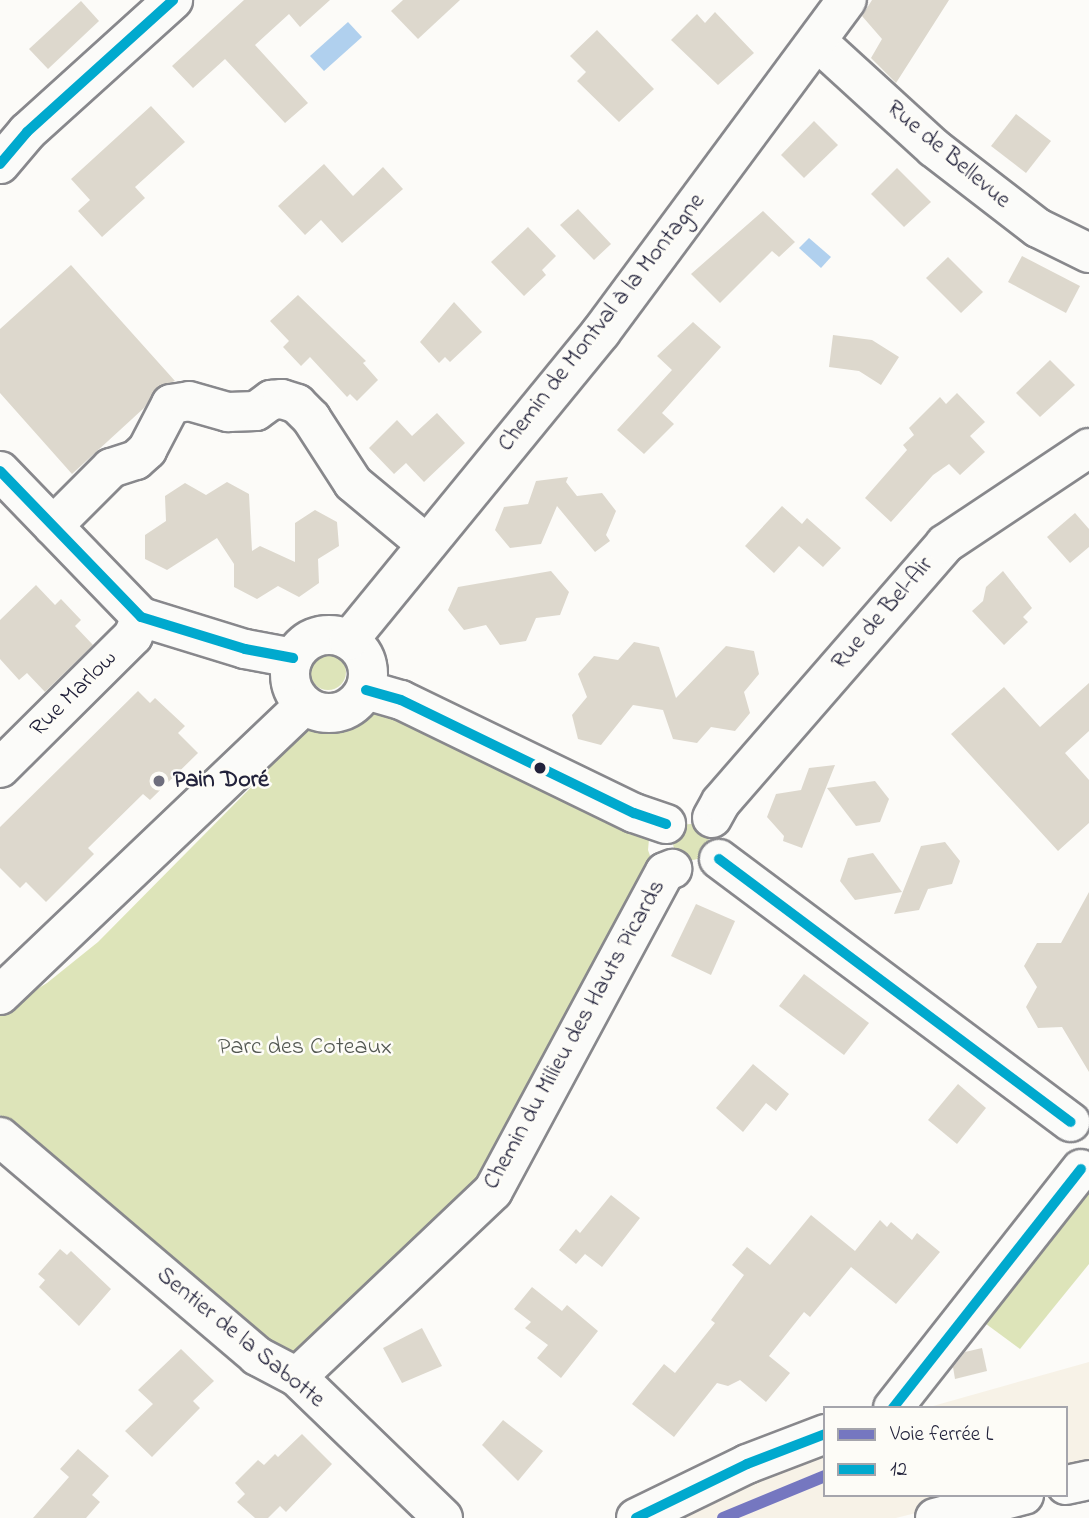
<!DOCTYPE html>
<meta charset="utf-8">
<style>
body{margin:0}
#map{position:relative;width:1089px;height:1518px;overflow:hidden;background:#fcfbf8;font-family:"Indie Flower",sans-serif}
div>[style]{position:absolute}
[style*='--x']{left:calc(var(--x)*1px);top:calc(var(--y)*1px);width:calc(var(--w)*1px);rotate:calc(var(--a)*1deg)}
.built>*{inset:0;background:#f7f2e7}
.green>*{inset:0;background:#dde4b9}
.round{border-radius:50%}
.water>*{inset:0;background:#b0d0ee}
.building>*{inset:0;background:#ddd8cd}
.roads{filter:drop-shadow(2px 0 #88888c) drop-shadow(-2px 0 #88888c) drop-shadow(0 2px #88888c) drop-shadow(0 -2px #88888c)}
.minor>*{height:38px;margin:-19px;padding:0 19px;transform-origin:19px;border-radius:19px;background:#fbfbf9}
.minor>.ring{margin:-19px;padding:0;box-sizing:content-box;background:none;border:38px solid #fbfbf9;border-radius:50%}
.bus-1>*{height:10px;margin:-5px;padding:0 5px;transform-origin:5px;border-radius:5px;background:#00a9ce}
.rail-1>*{height:12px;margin:-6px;padding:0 6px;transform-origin:6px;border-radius:6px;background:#7577c0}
.dots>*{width:19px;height:19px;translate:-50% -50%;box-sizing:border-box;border:4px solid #fdfcf7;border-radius:50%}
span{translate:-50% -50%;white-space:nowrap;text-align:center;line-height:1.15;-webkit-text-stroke:5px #fdfcf7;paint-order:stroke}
.street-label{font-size:24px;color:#22223b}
.poi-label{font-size:24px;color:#22223b;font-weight:700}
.left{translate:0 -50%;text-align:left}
.park-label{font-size:24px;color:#525751}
.legend{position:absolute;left:823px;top:1406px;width:245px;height:91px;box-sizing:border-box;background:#fdfcf7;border:2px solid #a5a5ac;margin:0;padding:9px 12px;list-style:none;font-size:21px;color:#22223b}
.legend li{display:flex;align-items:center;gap:14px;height:35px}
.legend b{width:35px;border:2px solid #a5a5ac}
</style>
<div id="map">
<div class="built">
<i style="clip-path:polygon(1089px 1362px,1089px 1470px,1066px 1475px,1066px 1408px,926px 1408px)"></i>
<i style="clip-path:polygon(825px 1439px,825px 1495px,987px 1495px,896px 1518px,648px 1518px)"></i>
</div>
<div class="green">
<i class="round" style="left:310px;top:654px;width:36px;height:36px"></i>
<i style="clip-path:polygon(372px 714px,392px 716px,650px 829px,648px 850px,654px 867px,482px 1185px,306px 1354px,271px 1347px,0 1115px,0 1012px,47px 983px,98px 942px,267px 771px,268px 756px,305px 726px,337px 727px)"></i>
<i class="round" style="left:673px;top:824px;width:36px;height:36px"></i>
<i style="clip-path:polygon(1089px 1183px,1089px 1264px,1020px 1349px,978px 1318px)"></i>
</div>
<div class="water">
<i style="clip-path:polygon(348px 22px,362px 37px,324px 71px,310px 56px)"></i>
<i style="clip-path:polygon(809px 238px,831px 257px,821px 268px,799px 248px)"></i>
</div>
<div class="building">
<i style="clip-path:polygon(244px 0,330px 0,300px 27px,289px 14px,255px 45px,308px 103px,285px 123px,225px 59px,193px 88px,172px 66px)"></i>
<i style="clip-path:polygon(403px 0,460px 0,418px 39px,391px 11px)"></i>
<i style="clip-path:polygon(872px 0,949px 0,896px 83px,871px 58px,882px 39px,862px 16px)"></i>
<i style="clip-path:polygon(81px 1px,99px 21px,48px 69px,29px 49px)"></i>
<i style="clip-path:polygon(715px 12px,754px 53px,718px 85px,671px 40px,697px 14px,705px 23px)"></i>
<i style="clip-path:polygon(597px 30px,654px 89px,619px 122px,577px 81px,586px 72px,570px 56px)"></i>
<i style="clip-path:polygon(151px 106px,185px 142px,135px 187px,145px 198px,102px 237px,78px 211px,90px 200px,71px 179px)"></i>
<i style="clip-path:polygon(1016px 114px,1051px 141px,1026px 173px,991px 146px)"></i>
<i style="clip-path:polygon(814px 121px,838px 145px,804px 178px,781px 155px)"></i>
<i style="clip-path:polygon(324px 164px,353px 196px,383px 167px,403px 189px,342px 243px,321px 220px,305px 235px,278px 206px)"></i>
<i style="clip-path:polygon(897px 168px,931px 202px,904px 227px,871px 194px)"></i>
<i style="clip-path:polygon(578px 209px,611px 244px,594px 260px,560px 225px)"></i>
<i style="clip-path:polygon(763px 211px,795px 242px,779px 257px,772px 251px,720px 303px,691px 274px)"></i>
<i style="clip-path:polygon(528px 227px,556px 256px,542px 270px,546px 275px,524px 296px,491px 262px)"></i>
<i style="clip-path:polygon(1022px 256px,1080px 286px,1066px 313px,1008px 282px)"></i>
<i style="clip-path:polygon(948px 257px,983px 292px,961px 313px,926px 278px)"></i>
<i style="clip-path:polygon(71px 265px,175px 381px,158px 387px,144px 408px,72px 474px,0 393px,0 329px)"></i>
<i style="clip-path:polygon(298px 295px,366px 361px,363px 363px,378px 380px,357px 401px,350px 394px,347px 397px,310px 357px,301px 366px,283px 347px,289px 341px,270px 321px)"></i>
<i style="clip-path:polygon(454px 302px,482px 332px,450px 362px,445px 357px,439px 363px,420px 342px)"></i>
<i style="clip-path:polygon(693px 322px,721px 347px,662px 413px,674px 424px,644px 454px,617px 430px,672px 370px,657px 356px)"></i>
<i style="clip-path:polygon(833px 335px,872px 340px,899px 357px,881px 385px,859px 371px,829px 367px)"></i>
<i style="clip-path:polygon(1050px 360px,1075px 385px,1040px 417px,1016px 393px)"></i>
<i style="clip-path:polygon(957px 393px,985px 422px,970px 436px,985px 452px,960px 475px,949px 464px,933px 475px,891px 522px,865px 498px,907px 450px,903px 445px,914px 435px,909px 428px,940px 397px,946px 404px)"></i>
<i style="clip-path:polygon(437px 413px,465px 443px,424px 482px,406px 463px,394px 474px,369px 448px,397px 420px,412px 436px)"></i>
<i style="clip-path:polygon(568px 477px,566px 482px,577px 496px,602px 493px,616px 511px,606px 535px,610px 541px,595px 552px,557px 506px,541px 544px,510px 548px,495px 530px,504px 507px,528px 504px,536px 481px)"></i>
<i style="clip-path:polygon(227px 482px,249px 494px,252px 551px,260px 546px,295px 562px,295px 523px,315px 510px,337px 522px,339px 546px,318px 559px,319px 583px,299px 597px,278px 586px,257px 599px,234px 587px,234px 564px,217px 538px,167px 570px,145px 559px,145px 535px,166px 521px,165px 496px,185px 483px,206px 495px)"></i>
<i style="clip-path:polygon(782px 506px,802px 524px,807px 518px,841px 548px,823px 567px,799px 546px,774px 573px,745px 546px)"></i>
<i style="clip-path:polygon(1075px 513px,1089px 529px,1089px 547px,1070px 563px,1047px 537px)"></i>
<i style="clip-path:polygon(551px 571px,569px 592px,560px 615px,536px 618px,526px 641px,500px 645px,486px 625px,464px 630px,448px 610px,458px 587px)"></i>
<i style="clip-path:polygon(1003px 571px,1032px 608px,1023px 617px,1028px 622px,1004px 645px,972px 611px,983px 601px,986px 587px)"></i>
<i style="clip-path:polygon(36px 585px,55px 605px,61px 599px,81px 620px,75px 626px,93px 645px,45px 692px,27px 673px,19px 680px,0 659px,0 620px)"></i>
<i style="clip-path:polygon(634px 642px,659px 647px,676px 698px,726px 646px,754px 651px,759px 674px,744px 692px,750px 713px,735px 731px,711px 727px,697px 743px,673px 739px,663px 710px,633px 705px,601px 745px,578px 739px,572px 715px,587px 697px,578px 674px,594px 656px,618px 660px)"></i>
<i style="clip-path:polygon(1089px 683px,1089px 731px,1065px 753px,1089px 780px,1089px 823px,1058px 851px,951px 734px,1004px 687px,1040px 727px)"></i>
<i style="clip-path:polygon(138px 691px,150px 703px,155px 698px,185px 726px,178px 733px,198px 753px,150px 800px,143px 794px,88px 848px,94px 854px,46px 902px,26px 882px,20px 888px,0 868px,0 827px)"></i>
<i style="clip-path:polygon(835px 765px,802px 848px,783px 841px,784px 836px,767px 817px,776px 794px,801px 790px,809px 768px)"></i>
<i style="clip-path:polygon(875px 781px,889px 799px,880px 822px,856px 826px,827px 788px)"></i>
<i style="clip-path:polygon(945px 842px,960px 861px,952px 884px,928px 889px,919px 910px,894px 914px,921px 846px)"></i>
<i style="clip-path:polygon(873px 853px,902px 892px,855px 900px,840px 881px,848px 858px)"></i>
<i style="clip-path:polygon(1089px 892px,1089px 1072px,1062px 1027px,1038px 1028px,1026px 1007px,1037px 987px,1024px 966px,1037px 943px,1061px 943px)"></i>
<i style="clip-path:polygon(696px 904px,735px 921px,711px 975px,671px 956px)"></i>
<i style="clip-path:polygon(804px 974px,869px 1023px,844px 1055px,779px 1006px)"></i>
<i style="clip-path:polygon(753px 1064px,789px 1094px,776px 1111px,766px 1103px,743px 1132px,716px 1108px)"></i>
<i style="clip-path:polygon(958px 1084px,986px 1108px,957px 1144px,928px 1120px)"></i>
<i style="clip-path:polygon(611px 1195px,640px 1218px,602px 1267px,585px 1254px,576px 1264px,559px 1250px,576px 1229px,580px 1233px)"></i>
<i style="clip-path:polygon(811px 1215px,855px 1251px,880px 1220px,887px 1227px,891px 1222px,912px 1240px,917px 1233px,940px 1252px,896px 1304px,851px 1267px,810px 1317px,804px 1312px,769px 1356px,790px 1373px,766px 1402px,740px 1380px,728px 1386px,717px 1383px,674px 1437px,632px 1404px,664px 1364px,675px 1373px,715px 1323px,711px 1320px,744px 1275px,732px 1265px,747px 1247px,770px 1265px)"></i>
<i style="clip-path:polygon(60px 1249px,67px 1255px,71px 1251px,111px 1289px,79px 1326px,39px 1287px,45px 1280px,38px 1274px)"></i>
<i style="clip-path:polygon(532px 1287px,562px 1311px,567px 1305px,598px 1331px,561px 1378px,537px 1358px,548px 1345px,525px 1328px,531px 1322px,514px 1309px)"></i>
<i style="clip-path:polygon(422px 1328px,442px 1366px,402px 1383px,383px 1348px)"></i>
<i style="clip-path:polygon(982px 1348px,987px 1371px,955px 1379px,953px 1367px,965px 1352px)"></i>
<i style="clip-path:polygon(181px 1349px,214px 1381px,193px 1401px,200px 1408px,152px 1457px,125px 1431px,153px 1404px,138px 1390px)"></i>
<i style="clip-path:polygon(503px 1420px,543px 1451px,518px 1481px,482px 1445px)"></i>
<i style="clip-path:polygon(302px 1434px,332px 1464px,286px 1512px,280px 1506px,268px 1518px,255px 1518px,237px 1502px,245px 1494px,235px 1483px,258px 1460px,264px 1465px,275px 1454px,278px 1457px)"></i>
<i style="clip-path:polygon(78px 1449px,109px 1476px,92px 1495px,100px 1502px,86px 1518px,33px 1518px,69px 1477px,60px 1469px)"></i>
</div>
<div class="roads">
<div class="minor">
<i style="--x:818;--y:42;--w:157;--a:42.4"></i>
<i style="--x:934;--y:148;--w:131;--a:37.6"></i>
<i style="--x:1038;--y:228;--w:57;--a:26.1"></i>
<i style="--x:0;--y:164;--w:42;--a:-49.8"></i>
<i style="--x:27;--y:132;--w:197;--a:-42.1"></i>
<i style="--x:0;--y:471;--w:203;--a:46"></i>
<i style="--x:141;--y:617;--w:109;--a:17.1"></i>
<i style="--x:245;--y:649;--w:49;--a:10.6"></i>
<i style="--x:53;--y:526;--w:82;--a:-45"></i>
<i style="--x:111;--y:468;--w:26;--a:-18"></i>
<i style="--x:136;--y:460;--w:15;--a:-42"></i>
<i style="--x:147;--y:450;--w:52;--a:-62.4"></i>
<i style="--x:171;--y:404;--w:18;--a:-9"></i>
<i style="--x:189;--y:401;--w:41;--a:15.8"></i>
<i style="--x:228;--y:412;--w:28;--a:-2"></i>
<i style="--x:256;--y:411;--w:19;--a:-36"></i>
<i style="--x:271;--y:400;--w:11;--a:-5"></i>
<i style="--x:282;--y:399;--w:16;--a:18"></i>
<i style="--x:297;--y:404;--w:20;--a:45"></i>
<i style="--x:311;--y:418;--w:77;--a:57.1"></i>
<i style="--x:353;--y:483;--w:94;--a:39.8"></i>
<i class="ring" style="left:290px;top:635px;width:40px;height:40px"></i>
<i style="--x:349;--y:640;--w:398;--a:-50.7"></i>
<i style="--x:601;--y:332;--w:413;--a:-53.5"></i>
<i style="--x:366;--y:690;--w:36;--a:16"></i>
<i style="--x:401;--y:700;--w:259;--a:25.9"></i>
<i style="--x:634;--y:813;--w:34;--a:19"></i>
<i style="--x:0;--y:768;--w:187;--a:-44.8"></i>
<i style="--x:133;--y:636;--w:21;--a:-67"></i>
<i style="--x:712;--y:818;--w:18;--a:-61"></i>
<i style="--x:721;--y:802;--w:342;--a:-49"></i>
<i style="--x:945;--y:544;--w:173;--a:-33.7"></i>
<i style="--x:719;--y:859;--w:439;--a:36.8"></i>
<i style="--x:0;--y:995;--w:420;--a:-43.6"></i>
<i style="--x:0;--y:1137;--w:338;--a:40.4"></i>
<i style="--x:257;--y:1356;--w:45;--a:27.7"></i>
<i style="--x:297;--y:1377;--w:203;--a:44"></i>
<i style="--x:297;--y:1377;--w:270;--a:-43.5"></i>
<i style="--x:493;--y:1191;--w:362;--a:-61.7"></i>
<i style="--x:665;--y:872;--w:8;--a:-23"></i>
<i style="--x:893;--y:1408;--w:304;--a:-51.8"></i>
<i style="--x:1066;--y:1485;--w:24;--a:-12"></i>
<i style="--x:636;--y:1518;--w:123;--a:-25.9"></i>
<i style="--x:747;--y:1464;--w:84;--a:-21"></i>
<i style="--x:935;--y:1518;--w:92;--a:-14.5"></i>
</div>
</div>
<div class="bus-1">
<i style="--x:0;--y:164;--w:42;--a:-49.8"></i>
<i style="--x:27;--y:132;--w:197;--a:-42.1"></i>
<i style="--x:0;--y:471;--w:203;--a:46"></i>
<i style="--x:141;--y:617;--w:109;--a:17.1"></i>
<i style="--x:245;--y:649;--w:49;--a:10.6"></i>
<i style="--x:366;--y:690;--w:36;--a:16"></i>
<i style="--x:401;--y:700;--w:259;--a:25.9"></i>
<i style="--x:634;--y:813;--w:34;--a:19"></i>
<i style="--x:719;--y:859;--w:439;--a:36.8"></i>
<i style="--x:893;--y:1408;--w:304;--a:-51.8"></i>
<i style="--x:636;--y:1518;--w:123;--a:-25.9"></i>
<i style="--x:747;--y:1464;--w:84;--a:-21"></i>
</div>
<div class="rail-1">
<i style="--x:723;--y:1518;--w:110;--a:-22.4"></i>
</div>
<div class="dots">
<i style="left:540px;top:768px;background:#22223b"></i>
<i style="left:159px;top:781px;background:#6e6e7d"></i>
</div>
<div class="street-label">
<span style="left:948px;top:155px;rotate:40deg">Rue de Bellevue</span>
<span style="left:602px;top:323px;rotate:-52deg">Chemin de Montval à la Montagne</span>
<span style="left:883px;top:614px;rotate:-49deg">Rue de Bel-Air</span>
<span style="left:74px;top:694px;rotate:-45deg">Rue Marlow</span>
<span style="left:575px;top:1035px;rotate:-61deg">Chemin du Milieu des Hauts Picards</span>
<span style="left:240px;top:1338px;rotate:39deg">Sentier de la Sabotte</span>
</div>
<div class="poi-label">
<span class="left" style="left:173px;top:781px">Pain Doré</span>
</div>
<div class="park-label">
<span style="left:305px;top:1048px">Parc des Coteaux</span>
</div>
<ul class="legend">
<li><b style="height:9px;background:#7577c0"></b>Voie ferrée L</li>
<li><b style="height:9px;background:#00a9ce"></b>12</li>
</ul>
</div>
